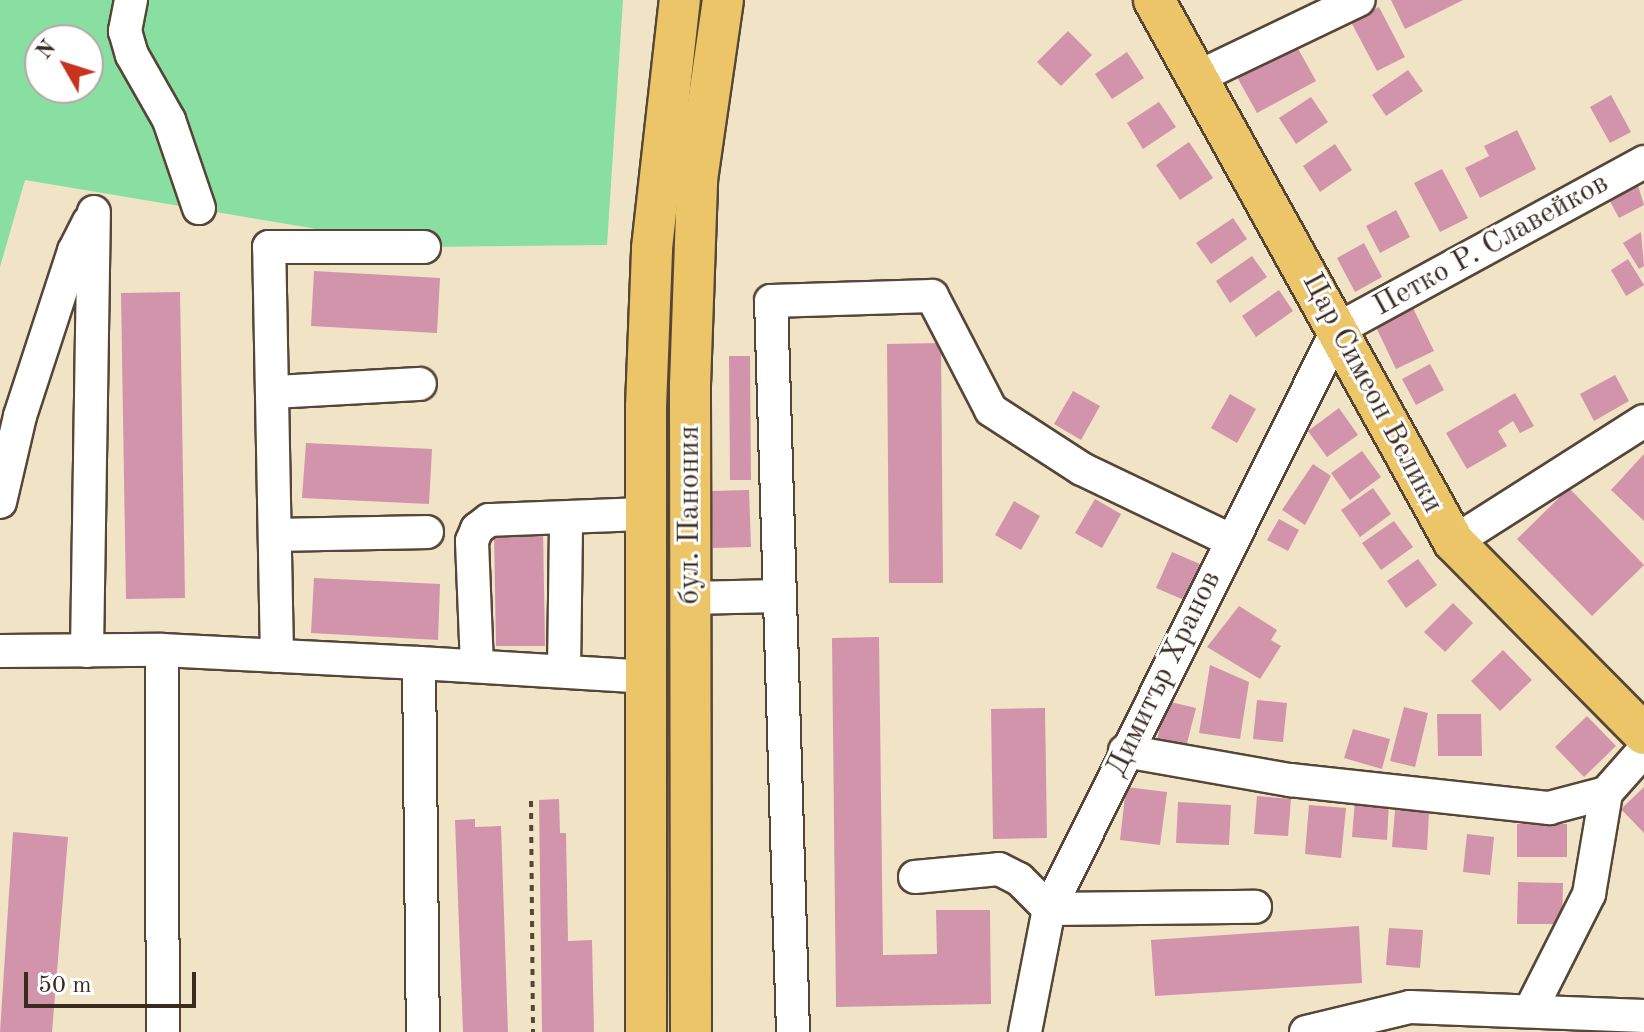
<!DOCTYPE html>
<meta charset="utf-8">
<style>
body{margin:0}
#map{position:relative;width:1644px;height:1032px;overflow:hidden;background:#f1e3c6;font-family:"Old Standard TT",serif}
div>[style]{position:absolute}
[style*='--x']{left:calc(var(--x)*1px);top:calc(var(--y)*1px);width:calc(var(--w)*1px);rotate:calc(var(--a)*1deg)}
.green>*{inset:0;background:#89dfa1}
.building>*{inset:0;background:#d194ab}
.path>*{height:4px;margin-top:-2px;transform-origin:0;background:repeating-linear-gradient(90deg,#564637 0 6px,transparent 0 12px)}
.roads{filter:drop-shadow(2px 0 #564637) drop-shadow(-2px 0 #564637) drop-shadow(0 2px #564637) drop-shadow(0 -2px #564637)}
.minor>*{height:32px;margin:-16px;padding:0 16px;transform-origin:16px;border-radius:16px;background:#fff}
.major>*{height:40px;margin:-20px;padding:0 20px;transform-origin:20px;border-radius:20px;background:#ecc569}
span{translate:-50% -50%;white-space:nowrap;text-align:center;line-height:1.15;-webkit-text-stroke:6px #fff;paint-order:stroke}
.street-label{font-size:30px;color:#3b2a1e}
.north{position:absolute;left:24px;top:24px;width:80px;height:80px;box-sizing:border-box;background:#fff;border:2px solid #b1aaa5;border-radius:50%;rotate:309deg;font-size:22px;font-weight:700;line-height:32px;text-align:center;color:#3b2a1e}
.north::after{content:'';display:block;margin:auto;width:28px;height:36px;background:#c8321e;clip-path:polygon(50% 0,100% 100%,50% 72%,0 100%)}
.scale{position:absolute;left:24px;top:972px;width:172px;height:36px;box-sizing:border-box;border:4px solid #3b2a1e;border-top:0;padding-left:10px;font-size:24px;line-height:28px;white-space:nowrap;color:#3b2a1e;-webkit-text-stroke:6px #fff;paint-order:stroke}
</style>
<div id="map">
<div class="green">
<i style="clip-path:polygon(evenodd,0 0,623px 0,607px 245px,424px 247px,25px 180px,0 267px,0 0,40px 40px,88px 40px,88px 88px,40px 88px,40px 40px)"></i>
</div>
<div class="building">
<i style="clip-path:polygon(1391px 0,1463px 0,1405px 29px)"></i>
<i style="clip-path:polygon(1379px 7px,1405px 57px,1377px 71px,1351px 22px)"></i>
<i style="clip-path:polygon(1068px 31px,1092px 55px,1061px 86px,1037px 62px)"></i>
<i style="clip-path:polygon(1296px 45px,1316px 81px,1257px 113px,1237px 77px)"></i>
<i style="clip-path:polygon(1127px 52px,1144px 78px,1112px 99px,1095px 74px)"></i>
<i style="clip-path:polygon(1408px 70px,1423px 91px,1386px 116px,1372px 95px)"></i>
<i style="clip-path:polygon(1611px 95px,1631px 132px,1610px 143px,1590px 107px)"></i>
<i style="clip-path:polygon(1311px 97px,1328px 122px,1296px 144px,1279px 118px)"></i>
<i style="clip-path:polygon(1159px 102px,1176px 127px,1143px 149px,1127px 123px)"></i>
<i style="clip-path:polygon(1517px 130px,1536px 169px,1480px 198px,1465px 168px,1489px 156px,1484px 146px)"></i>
<i style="clip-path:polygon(1189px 142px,1213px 178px,1180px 200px,1156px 165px)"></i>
<i style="clip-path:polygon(1335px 144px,1352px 170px,1320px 192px,1303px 166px)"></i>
<i style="clip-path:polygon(1442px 169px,1468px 218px,1440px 232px,1414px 183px)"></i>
<i style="clip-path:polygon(1635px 176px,1644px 205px,1619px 218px,1605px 192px)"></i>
<i style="clip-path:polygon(1396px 210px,1410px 237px,1380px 253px,1366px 226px)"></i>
<i style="clip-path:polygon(1233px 218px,1247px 239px,1211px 264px,1196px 243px)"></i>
<i style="clip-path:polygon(1641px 232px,1644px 266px,1639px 269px,1623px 243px)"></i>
<i style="clip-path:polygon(1364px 243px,1382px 277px,1355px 292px,1337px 258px)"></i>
<i style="clip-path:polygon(1252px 256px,1267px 277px,1230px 303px,1216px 281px)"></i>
<i style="clip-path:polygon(1628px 259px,1644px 285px,1626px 296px,1611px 270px)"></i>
<i style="clip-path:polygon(314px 271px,440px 278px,437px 333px,311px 326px)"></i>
<i style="clip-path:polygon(1279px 290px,1293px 311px,1256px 337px,1242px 316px)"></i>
<i style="clip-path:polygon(180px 292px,185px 598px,126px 599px,121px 293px)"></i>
<i style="clip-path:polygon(1412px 306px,1434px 351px,1396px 369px,1375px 325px)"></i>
<i style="clip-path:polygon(941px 343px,943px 583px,889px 583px,887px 344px)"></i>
<i style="clip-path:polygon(729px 356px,750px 356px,751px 480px,730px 480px)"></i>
<i style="clip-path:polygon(1430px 364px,1444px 390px,1416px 405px,1402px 379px)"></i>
<i style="clip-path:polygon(1615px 375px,1629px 401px,1594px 421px,1580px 394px)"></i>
<i style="clip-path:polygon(1073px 391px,1100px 406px,1081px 440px,1054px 424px)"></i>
<i style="clip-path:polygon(1515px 393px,1534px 426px,1520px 433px,1513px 421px,1498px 431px,1507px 446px,1467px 469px,1446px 433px)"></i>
<i style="clip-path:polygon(1230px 394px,1256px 409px,1237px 443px,1211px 428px)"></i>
<i style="clip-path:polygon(1339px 408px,1358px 435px,1327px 457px,1308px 431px)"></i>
<i style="clip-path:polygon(306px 443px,432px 449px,429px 504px,302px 498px)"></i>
<i style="clip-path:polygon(1362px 451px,1381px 477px,1350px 500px,1331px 473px)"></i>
<i style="clip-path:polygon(1644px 454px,1644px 521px,1611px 490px)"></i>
<i style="clip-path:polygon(1313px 464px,1331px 476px,1305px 525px,1282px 510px)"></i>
<i style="clip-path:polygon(1373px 488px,1391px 514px,1360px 537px,1341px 510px)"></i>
<i style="clip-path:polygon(1569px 488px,1644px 565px,1592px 616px,1517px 539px)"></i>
<i style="clip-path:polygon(749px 490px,751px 547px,713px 548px,711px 491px)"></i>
<i style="clip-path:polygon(1095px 499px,1121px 514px,1102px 548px,1075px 533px)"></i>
<i style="clip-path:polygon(1014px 501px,1040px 516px,1021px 550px,995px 535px)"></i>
<i style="clip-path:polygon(1279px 519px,1299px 530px,1288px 551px,1267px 540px)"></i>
<i style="clip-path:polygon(1394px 521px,1413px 547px,1381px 570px,1362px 543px)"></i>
<i style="clip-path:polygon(543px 529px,545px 646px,496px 646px,494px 530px)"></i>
<i style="clip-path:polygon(1172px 552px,1200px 564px,1184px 600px,1156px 588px)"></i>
<i style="clip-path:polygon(1418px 559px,1437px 585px,1406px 608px,1387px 581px)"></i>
<i style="clip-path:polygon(314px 578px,440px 584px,438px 640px,311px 633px)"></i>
<i style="clip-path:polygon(1453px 603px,1473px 623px,1445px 652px,1424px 632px)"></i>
<i style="clip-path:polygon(1239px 606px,1277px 630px,1271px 640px,1281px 646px,1260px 679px,1207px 647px)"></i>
<i style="clip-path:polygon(879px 637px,883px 955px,937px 954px,936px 910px,990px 910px,991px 1004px,836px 1007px,832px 638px)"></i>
<i style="clip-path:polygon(1503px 650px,1532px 680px,1500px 711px,1471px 681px)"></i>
<i style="clip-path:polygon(1210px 665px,1249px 682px,1240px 739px,1199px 733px)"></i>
<i style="clip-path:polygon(1257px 700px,1287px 703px,1283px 742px,1253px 739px)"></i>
<i style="clip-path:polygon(1166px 701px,1196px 708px,1186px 747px,1157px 740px)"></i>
<i style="clip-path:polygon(1404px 707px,1428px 713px,1415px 767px,1390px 761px)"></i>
<i style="clip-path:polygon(1045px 708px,1047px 838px,993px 839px,991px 709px)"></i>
<i style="clip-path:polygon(1437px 714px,1481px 714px,1482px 756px,1438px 756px)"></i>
<i style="clip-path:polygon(1587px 716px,1616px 746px,1584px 777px,1555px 747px)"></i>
<i style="clip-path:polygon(1353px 729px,1390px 739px,1382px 769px,1344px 758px)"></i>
<i style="clip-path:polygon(1126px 787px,1167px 792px,1160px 845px,1120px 840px)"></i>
<i style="clip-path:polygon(1644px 787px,1644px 833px,1621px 809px)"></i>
<i style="clip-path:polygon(1257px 796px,1291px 799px,1288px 836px,1254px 834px)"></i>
<i style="clip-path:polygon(559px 799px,560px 833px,566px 833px,568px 941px,592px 940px,594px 1032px,542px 1032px,539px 800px)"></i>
<i style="clip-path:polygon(1355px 800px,1389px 802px,1387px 840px,1352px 837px)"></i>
<i style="clip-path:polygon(1178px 802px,1231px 805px,1229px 845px,1176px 843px)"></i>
<i style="clip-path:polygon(1309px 805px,1346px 808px,1341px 858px,1305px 854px)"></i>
<i style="clip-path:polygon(1395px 810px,1429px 812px,1427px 850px,1392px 847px)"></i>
<i style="clip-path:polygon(475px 819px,475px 827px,501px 826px,508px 1032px,463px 1032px,455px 820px)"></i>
<i style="clip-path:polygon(1517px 824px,1567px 824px,1567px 857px,1517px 857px)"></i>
<i style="clip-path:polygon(13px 832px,68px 837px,52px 1032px,0 1032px)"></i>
<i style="clip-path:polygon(1467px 834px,1494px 837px,1490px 875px,1463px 872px)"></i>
<i style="clip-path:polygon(1518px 882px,1563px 883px,1562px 924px,1517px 924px)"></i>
<i style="clip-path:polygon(1359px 926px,1362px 983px,1155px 996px,1151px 940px)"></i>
<i style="clip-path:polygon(1389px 928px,1423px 930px,1420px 968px,1386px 965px)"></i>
</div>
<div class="path">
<i style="--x:531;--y:801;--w:231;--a:89.5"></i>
</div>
<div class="roads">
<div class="minor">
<i style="--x:131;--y:0;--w:32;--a:101"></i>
<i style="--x:125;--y:31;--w:25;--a:74"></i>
<i style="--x:132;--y:55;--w:75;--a:60.4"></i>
<i style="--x:169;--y:120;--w:93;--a:71.2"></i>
<i style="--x:1198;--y:77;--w:178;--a:-25.6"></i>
<i style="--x:275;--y:392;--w:145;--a:-3.2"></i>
<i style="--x:0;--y:502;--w:88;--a:-76.9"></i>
<i style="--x:20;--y:416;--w:174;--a:-71.9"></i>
<i style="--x:74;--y:251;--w:33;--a:-63"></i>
<i style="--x:276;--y:535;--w:151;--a:-1.1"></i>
<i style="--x:1454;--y:542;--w:225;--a:-32.5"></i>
<i style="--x:690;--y:598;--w:88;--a:-1.3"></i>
<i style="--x:162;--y:650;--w:382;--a:89.9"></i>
<i style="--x:0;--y:651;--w:162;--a:-0.4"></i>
<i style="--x:162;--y:650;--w:257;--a:2.9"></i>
<i style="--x:419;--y:663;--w:369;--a:89.4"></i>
<i style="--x:87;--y:651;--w:439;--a:-89.1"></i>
<i style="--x:277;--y:656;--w:409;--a:-91.1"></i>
<i style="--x:269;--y:247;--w:155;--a:0"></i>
<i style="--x:419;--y:663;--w:227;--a:3.5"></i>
<i style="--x:477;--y:666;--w:125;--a:-92.3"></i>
<i style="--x:472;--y:541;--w:13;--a:-67"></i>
<i style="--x:477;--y:529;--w:15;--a:-37"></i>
<i style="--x:489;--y:520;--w:157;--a:-2.2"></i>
<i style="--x:564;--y:671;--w:152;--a:-89.2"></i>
<i style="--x:1125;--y:751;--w:168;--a:10"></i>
<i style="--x:1290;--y:780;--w:261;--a:6.2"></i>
<i style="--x:1549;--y:808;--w:59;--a:-14.7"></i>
<i style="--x:1606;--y:793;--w:57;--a:-48.5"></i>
<i style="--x:915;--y:877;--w:84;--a:-5.4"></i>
<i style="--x:999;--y:869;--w:22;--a:27"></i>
<i style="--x:1019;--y:879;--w:42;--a:45"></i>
<i style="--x:1049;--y:909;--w:206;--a:-0.6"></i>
<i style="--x:1531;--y:1009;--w:129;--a:-63.2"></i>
<i style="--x:1589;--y:894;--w:102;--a:-80.4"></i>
<i style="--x:793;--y:1032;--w:731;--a:-91.72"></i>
<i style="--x:771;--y:301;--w:161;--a:-1.8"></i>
<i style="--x:932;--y:296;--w:128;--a:62.6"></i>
<i style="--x:991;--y:410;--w:108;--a:33"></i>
<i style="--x:1082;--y:469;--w:164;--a:25.6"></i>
<i style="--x:1025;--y:1032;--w:125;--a:-79"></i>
<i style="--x:1049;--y:909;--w:648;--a:-63.51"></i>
<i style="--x:1338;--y:329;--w:349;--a:-28.6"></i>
<i style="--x:1306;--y:1032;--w:107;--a:-13.5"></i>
<i style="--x:1410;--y:1007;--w:234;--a:2.2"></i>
</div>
<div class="major">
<i style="--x:1154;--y:0;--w:619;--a:61.04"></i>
<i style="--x:1454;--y:542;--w:270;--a:45.3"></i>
<i style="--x:646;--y:1032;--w:625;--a:-90"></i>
<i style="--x:646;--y:407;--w:159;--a:-87.8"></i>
<i style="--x:652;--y:248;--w:250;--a:-83.6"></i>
<i style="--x:691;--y:1032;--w:647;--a:-90.09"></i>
<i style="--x:690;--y:385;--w:205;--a:-88"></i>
<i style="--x:697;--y:180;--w:182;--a:-81.8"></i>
</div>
</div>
<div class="street-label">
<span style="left:1491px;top:245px;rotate:-29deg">Петко Р. Славейков</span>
<span style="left:1372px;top:393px;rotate:62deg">Цар Симеон Велики</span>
<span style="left:690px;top:515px;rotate:-90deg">бул. Панония</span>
<span style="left:1164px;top:674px;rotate:-64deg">Димитър Хранов</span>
</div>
<div class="north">N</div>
<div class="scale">50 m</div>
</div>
